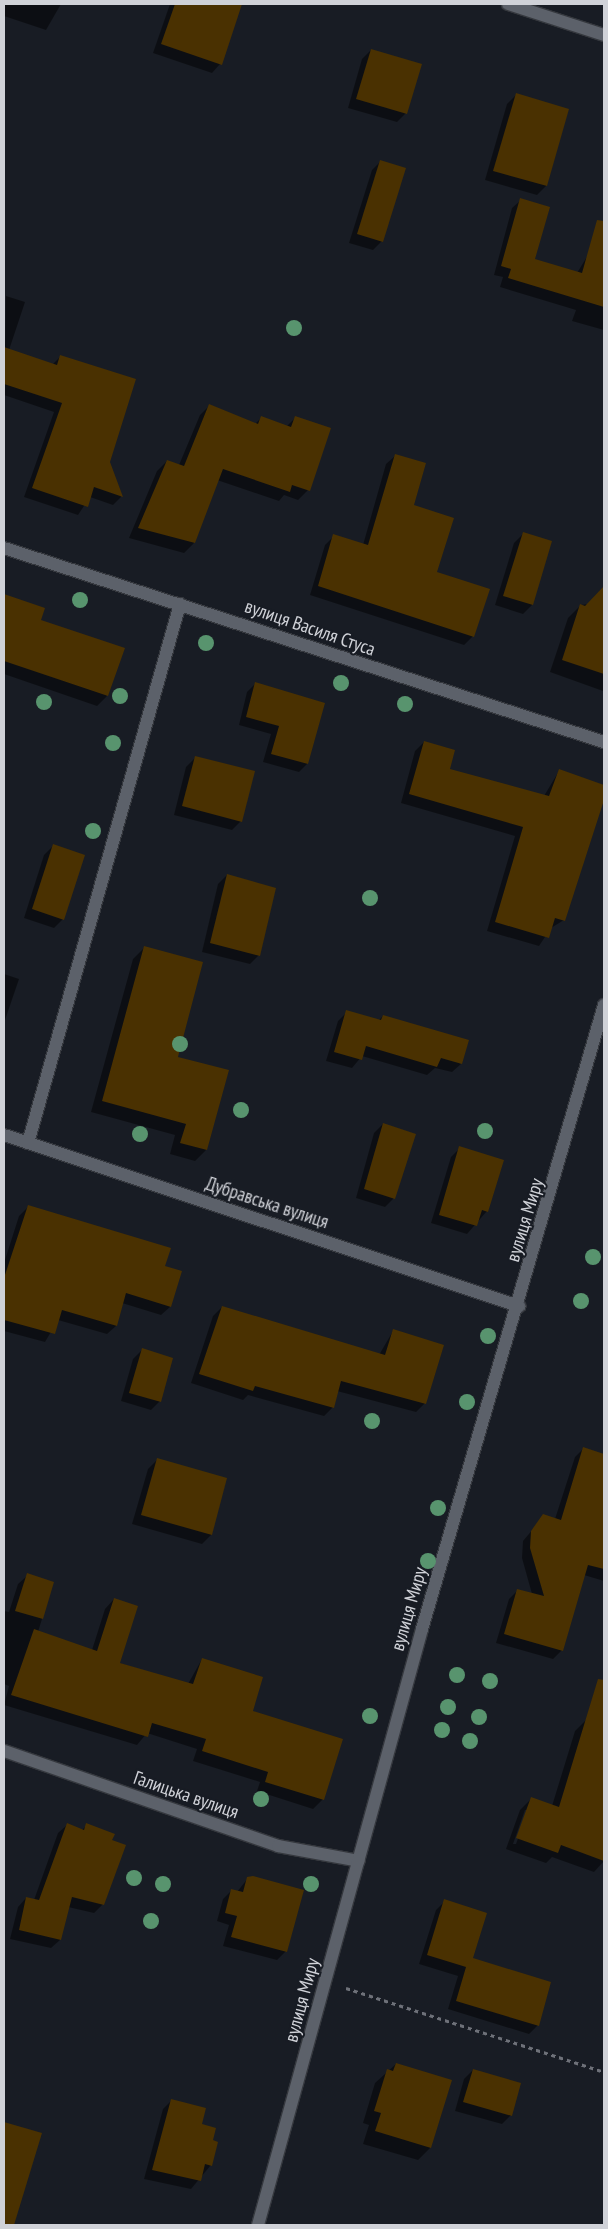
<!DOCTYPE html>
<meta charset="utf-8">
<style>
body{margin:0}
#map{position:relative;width:608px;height:2229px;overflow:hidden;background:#181c24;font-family:"PT Sans Narrow",sans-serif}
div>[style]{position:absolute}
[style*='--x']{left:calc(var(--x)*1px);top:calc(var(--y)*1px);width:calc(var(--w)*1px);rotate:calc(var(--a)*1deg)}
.shadow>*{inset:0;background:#0007}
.building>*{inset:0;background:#4a3101}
.path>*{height:3px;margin-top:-1.5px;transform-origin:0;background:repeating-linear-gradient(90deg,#6e7179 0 4px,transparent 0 8px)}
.roads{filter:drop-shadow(1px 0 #35383e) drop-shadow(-1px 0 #35383e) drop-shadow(0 1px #35383e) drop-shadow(0 -1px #35383e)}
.service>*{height:12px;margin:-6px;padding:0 6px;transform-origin:6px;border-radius:6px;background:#5c616a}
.minor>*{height:12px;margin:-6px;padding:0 6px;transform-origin:6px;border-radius:6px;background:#5c616a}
.trees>*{width:16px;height:16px;margin:-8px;border-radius:50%;background:#58946e}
span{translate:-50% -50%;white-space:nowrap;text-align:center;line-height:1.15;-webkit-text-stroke:4px #181c24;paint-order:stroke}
.street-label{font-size:19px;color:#d0d2d8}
.frame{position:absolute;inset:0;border:5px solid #d0d2d8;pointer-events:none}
</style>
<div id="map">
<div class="shadow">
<i style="clip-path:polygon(4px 4px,61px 4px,46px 30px,4px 16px)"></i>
<i style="clip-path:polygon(170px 4px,225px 4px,239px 9px,220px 64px,212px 73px,153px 53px)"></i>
<i style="clip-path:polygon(371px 50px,406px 113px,397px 122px,348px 108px,362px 59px)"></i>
<i style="clip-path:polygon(516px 95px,568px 110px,546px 186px,537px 195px,485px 180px,507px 104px)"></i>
<i style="clip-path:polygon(381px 161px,382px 241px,373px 250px,349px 243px,372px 170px)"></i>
<i style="clip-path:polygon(521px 200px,533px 260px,577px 273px,588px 255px,604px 260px,604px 330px,572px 321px,576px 310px,500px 287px,503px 277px,494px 275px,512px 208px)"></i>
<i style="clip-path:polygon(6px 296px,25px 302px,9px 350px,52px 365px,60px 357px,121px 497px,113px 505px,90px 497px,78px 515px,24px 497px,54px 412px,4px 395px)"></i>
<i style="clip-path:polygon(210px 405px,255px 424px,261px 418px,286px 427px,296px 417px,308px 490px,298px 500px,284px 495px,279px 501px,217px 480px,194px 543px,184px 553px,129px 538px,157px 471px,167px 461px,179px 465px,200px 415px)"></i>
<i style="clip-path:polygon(395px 456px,436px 573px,473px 636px,464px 645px,310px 595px,325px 545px,334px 536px,363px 545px,386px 464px)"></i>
<i style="clip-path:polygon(523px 534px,532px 605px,523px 614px,495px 605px,514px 543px)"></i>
<i style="clip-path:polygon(4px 595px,43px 609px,39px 620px,107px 696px,97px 706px,4px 674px)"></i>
<i style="clip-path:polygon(602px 602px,604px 605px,603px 691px,550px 672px,568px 618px,581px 605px)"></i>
<i style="clip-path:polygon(255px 684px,324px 704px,307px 764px,299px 772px,263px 762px,271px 734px,239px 725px,247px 692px)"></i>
<i style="clip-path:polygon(424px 742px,448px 770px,544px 796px,559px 771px,604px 786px,564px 920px,551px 928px,539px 946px,487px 931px,515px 836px,401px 803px,415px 751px)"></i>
<i style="clip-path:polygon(195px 758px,241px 821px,232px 830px,174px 815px,186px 767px)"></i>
<i style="clip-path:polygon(53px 846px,63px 919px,54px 928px,24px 918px,44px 855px)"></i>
<i style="clip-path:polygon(227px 875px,259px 955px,250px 964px,202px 952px,218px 884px)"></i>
<i style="clip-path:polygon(144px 948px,176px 1057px,227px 1071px,206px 1150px,195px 1161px,170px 1154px,175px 1135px,91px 1112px,133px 959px)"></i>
<i style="clip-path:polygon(4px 974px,19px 979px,4px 1023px)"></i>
<i style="clip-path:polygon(347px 1012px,378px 1021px,383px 1016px,461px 1064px,452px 1072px,435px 1068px,427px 1075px,362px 1056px,352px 1068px,326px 1061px,338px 1021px)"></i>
<i style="clip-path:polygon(383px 1124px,414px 1134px,393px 1199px,385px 1207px,356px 1198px,374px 1133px)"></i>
<i style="clip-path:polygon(460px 1148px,487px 1211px,467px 1234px,431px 1223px,451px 1157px)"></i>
<i style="clip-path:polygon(28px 1207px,164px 1267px,170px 1307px,161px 1315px,122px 1303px,116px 1326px,107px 1334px,58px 1320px,45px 1342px,4px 1331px,4px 1263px,19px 1216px)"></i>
<i style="clip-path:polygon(222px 1307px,379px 1355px,393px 1331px,425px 1403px,416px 1412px,337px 1391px,333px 1407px,324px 1416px,248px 1395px,243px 1400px,191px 1383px,213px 1316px)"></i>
<i style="clip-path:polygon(142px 1350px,160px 1401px,151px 1410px,121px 1401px,133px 1359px)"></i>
<i style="clip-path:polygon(584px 1448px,604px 1455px,604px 1581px,584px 1575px,562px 1650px,553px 1659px,496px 1643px,509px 1599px,518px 1590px,532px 1594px,522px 1558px,523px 1541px,544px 1516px,555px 1519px,575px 1457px)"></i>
<i style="clip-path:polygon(157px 1460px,226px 1479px,211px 1535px,202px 1544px,132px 1524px,148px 1469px)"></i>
<i style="clip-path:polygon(28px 1575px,53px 1583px,38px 1632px,92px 1650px,105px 1609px,114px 1599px,119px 1663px,188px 1684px,202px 1659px,252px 1711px,323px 1799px,313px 1809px,257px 1791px,260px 1782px,193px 1761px,197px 1749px,147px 1733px,137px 1745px,4px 1705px,9px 1686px,4px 1684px,4px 1611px,9px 1612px,18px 1584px)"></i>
<i style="clip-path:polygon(evenodd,586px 1720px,604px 1727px,604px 1861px,594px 1872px,552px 1857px,546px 1863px,506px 1849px,520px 1810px,531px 1799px,552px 1806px,575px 1731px,586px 1720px,525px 1810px,528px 1810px,516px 1844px,513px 1844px,525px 1810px)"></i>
<i style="clip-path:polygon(67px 1825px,82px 1830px,87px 1825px,110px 1841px,103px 1904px,94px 1913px,68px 1907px,60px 1940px,51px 1948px,10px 1939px,18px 1907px,26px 1898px,34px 1900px,58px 1833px)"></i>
<i style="clip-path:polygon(248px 1878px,286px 1951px,277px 1960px,223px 1946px,229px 1925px,217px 1921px,223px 1899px,232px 1890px,237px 1892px)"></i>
<i style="clip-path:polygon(445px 1901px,471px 1959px,538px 2025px,529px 2034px,448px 2009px,458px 1976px,419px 1964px,436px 1910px)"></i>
<i style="clip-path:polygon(396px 2064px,451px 2081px,430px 2148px,418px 2160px,363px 2144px,369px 2125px,363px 2123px,375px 2083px)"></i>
<i style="clip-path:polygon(473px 2070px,511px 2115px,502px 2124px,455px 2111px,464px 2079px)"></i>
<i style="clip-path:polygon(172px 2100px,212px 2141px,211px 2165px,191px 2189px,144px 2179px,163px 2109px)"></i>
<i style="clip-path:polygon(4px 2123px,40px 2134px,12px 2225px,4px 2225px)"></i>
</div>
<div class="building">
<i style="clip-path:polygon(175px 4px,242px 4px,222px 65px,161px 44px)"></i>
<i style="clip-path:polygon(371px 49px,422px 64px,407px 114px,356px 99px)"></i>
<i style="clip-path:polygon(516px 93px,569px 109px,547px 186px,493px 171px)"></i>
<i style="clip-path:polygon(380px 160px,406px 168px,383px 242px,357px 234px)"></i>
<i style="clip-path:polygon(520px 198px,550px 207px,535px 259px,582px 273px,597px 220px,604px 221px,604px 307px,508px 278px,511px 269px,501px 266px)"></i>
<i style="clip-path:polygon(4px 347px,57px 365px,60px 355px,136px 379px,110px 462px,123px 497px,94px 487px,88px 507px,32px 488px,62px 403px,4px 384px)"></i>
<i style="clip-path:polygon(209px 404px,258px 424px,261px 416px,291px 427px,295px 416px,331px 428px,310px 491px,292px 485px,290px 492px,223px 469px,195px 543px,138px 528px,167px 460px,184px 466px)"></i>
<i style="clip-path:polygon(395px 454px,426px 463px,414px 505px,454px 518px,437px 572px,490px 589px,474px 637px,318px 586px,333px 534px,368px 545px)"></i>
<i style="clip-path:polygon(523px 532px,552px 541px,533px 605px,503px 596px)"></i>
<i style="clip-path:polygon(604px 586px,604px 674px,562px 660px,580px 604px,585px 606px)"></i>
<i style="clip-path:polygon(4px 594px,45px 608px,41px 620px,125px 648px,108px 696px,4px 661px)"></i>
<i style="clip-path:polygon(255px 682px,325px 703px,308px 764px,271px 754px,279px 726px,246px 717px)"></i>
<i style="clip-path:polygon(424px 741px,455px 750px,450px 769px,549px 796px,559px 769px,604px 785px,604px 800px,565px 921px,555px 918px,549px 938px,495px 922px,523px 827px,409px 794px)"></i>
<i style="clip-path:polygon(195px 756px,255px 771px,242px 822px,182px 806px)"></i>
<i style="clip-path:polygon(53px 844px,85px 855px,64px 920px,32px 909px)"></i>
<i style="clip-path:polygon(227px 874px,276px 888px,260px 956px,210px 943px)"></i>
<i style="clip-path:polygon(144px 946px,203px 962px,178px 1057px,229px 1070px,207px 1150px,180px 1143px,186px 1124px,102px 1101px)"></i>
<i style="clip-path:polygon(346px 1010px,381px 1020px,383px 1015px,469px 1040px,462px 1064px,441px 1058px,437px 1067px,366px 1046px,362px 1060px,334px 1052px)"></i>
<i style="clip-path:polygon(383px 1123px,416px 1134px,395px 1199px,364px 1189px)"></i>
<i style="clip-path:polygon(459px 1146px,504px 1160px,488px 1212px,482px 1210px,477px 1226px,439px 1215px)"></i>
<i style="clip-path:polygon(28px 1205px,171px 1248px,165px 1266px,182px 1271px,171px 1307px,126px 1293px,117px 1326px,62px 1310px,55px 1334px,4px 1320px,4px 1278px)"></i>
<i style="clip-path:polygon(222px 1306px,385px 1355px,393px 1329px,444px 1345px,426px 1404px,341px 1381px,334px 1408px,255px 1386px,253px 1391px,199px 1374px)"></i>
<i style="clip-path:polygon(142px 1348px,173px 1358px,161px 1402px,129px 1393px)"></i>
<i style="clip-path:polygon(583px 1447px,604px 1454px,604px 1569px,588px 1565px,563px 1651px,504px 1634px,517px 1589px,544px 1596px,530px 1548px,531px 1531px,543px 1514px,561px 1520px)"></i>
<i style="clip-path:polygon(157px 1458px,227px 1478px,212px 1535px,141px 1515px)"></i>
<i style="clip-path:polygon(27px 1573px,54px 1582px,43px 1619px,15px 1611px)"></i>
<i style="clip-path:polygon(114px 1598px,138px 1606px,120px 1663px,193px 1684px,202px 1658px,263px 1677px,253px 1711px,343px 1739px,324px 1800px,265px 1782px,268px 1772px,202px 1751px,206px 1739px,152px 1723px,148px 1737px,11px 1695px,34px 1629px,97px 1651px)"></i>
<i style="clip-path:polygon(598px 1679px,604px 1680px,604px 1861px,561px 1845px,558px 1853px,516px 1838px,531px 1797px,559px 1807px)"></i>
<i style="clip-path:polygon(67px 1823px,84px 1830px,86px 1823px,115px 1834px,112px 1840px,126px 1845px,104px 1905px,72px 1897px,61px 1940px,19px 1930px,26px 1897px,39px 1900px)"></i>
<i style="clip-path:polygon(253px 1876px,304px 1890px,287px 1952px,231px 1937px,237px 1916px,225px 1913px,231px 1889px,243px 1892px,247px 1877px)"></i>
<i style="clip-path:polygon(444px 1899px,487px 1913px,473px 1958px,551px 1982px,539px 2026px,456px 2001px,466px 1967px,427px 1955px)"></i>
<i style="clip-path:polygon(396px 2063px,452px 2080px,431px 2148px,375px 2131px,381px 2113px,374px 2111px,387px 2069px,393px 2071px)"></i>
<i style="clip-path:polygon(473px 2069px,521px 2083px,512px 2116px,463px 2102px)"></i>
<i style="clip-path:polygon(171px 2099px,206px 2108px,202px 2124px,216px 2128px,213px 2140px,218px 2142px,212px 2166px,205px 2164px,201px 2181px,152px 2170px)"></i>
<i style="clip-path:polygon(4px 2122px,42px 2133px,14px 2225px,4px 2225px)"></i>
</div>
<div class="path">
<i style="--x:346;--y:1988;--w:271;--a:18"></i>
</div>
<div class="roads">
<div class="service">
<i style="--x:28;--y:1143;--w:560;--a:-74.25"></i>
</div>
<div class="minor">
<i style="--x:508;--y:4;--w:101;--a:17.9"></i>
<i style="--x:4;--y:548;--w:631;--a:17.92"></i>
<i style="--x:4;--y:1135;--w:543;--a:18.37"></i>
<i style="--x:4;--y:1751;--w:290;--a:19.1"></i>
<i style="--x:278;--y:1846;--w:82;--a:10.5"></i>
<i style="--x:258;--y:2225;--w:618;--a:-74.61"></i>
<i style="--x:422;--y:1629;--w:650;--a:-73.74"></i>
</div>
</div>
<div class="trees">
<i style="left:294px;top:328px"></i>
<i style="left:80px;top:600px"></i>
<i style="left:206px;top:643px"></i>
<i style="left:341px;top:683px"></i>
<i style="left:120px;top:696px"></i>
<i style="left:44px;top:702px"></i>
<i style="left:405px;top:704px"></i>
<i style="left:113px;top:743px"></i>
<i style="left:93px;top:831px"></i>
<i style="left:370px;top:898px"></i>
<i style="left:180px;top:1044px"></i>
<i style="left:241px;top:1110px"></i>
<i style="left:485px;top:1131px"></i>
<i style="left:140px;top:1134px"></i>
<i style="left:593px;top:1257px"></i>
<i style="left:581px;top:1301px"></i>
<i style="left:488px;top:1336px"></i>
<i style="left:467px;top:1402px"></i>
<i style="left:372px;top:1421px"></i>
<i style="left:438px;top:1508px"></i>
<i style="left:428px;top:1561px"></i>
<i style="left:457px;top:1675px"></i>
<i style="left:490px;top:1681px"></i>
<i style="left:448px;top:1707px"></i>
<i style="left:370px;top:1716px"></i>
<i style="left:479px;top:1717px"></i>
<i style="left:442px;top:1730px"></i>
<i style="left:470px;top:1741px"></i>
<i style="left:261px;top:1799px"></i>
<i style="left:134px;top:1878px"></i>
<i style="left:163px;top:1884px"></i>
<i style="left:311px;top:1884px"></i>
<i style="left:151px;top:1921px"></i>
</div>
<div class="street-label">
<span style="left:310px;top:628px;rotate:19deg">вулиця Василя Стуса</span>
<span style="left:267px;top:1203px;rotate:18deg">Дубравська вулиця</span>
<span style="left:525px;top:1220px;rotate:-73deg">вулиця Миру</span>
<span style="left:409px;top:1609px;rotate:-74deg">вулиця Миру</span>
<span style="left:186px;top:1795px;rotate:19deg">Галицька вулиця</span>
<span style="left:302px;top:2000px;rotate:-75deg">вулиця Миру</span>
</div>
<div class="frame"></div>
</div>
